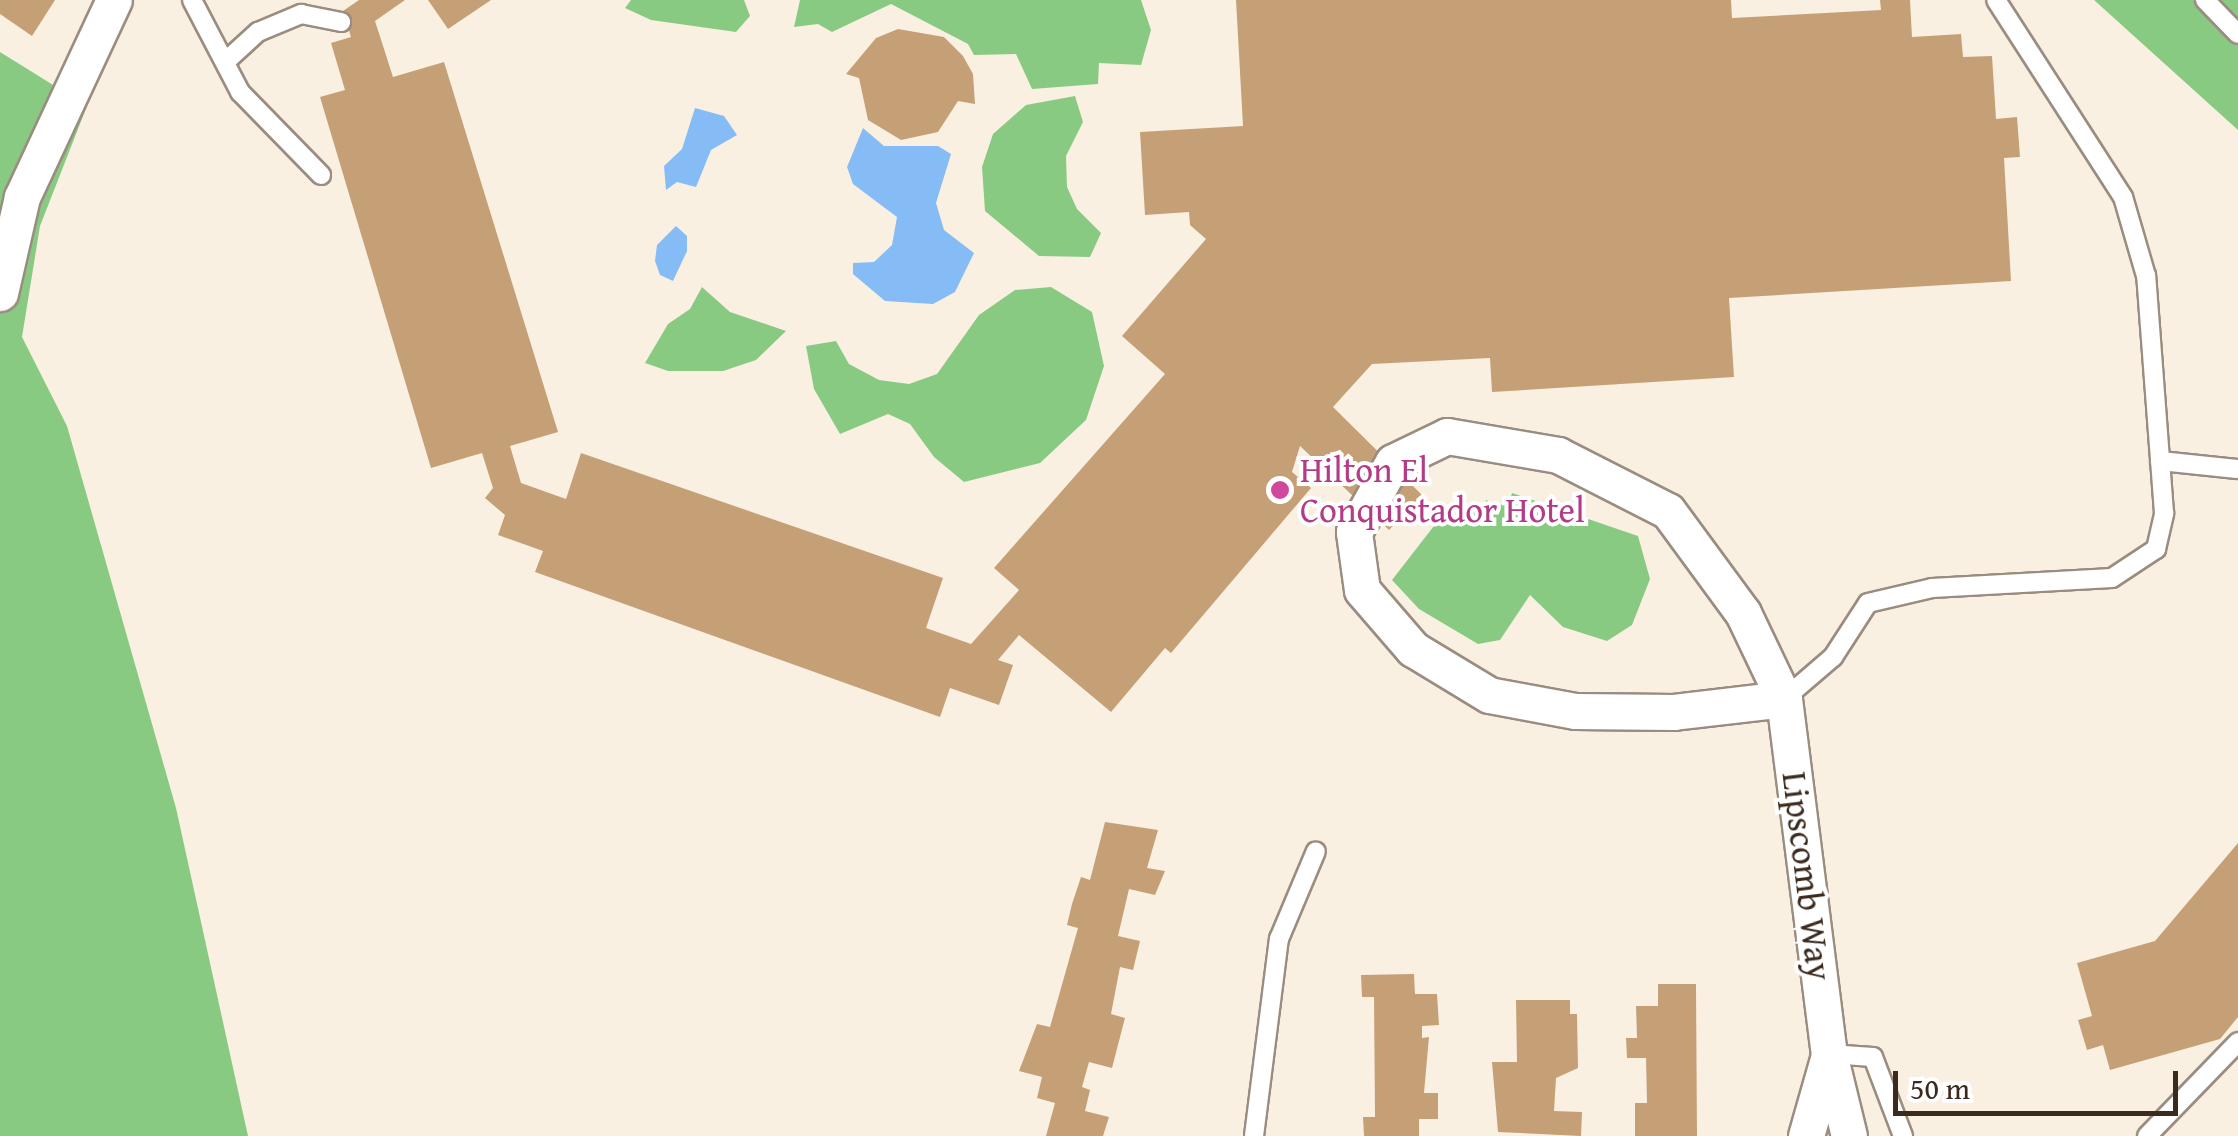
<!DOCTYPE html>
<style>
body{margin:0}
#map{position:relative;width:2238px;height:1136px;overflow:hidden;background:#faf0e2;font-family:"Gentium Book Plus",serif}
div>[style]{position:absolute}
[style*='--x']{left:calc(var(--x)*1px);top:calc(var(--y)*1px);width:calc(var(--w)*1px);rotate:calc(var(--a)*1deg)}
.green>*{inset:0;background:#89ca83}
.water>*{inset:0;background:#85bcf5}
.building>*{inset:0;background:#c5a076}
.roads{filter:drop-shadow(2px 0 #9a8d80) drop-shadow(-2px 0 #9a8d80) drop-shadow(0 2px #9a8d80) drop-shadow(0 -2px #9a8d80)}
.service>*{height:18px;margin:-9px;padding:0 9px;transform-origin:9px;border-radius:9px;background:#fff}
.minor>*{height:35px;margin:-17.5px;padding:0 17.5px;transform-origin:17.5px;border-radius:17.5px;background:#fff}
.dots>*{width:28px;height:28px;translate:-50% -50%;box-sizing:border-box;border:5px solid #fff;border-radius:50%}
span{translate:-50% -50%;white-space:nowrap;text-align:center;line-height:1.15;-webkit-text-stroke:8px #fff;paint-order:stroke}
.hotel-label{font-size:35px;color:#b23c85}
.left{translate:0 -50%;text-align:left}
.street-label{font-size:35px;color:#3b2a1e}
.scale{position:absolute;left:1893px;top:1071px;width:285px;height:45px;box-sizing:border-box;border:5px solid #3b2a1e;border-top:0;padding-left:12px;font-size:30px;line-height:35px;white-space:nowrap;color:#3b2a1e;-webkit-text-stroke:8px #fff;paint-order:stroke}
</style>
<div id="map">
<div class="green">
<i style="clip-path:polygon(631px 0,744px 0,750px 16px,736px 32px,651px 20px,625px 8px)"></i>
<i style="clip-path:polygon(800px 0,1141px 0,1151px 30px,1141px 65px,1099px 63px,1098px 84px,1032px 89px,1016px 54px,974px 55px,968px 44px,891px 4px,832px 32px,818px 24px,794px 27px)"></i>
<i style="clip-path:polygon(2094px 0,2238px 0,2238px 130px)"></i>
<i style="clip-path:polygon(0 52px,87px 106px,40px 226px,22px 337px,67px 426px,176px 808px,248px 1136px,0 1136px)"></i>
<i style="clip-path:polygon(1075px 96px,1083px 122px,1066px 156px,1067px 187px,1077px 209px,1101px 233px,1090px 257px,1039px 256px,985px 211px,982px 167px,993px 134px,1026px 105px)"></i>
<i style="clip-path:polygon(702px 287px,730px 312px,786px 331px,756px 360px,723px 371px,668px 371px,645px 363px,668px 324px,690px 309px)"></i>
<i style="clip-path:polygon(1051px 287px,1092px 312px,1104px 366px,1086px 420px,1040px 463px,964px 482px,934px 457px,910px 424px,888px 414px,840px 434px,814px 389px,806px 346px,836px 341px,849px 364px,879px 380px,909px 384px,937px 374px,979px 315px,1015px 290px)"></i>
<i style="clip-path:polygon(1512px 493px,1638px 536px,1650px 579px,1632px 625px,1607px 641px,1563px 627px,1530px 595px,1500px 640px,1478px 644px,1419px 609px,1392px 580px,1451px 504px,1483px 512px,1486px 500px,1508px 507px)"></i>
</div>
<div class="water">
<i style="clip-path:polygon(695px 108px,724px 116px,737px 135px,711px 150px,696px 187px,677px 182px,666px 190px,664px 166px,682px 149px)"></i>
<i style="clip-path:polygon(863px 128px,884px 146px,938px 146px,951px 154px,936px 203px,944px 230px,974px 253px,955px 292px,933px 304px,885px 301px,853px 274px,853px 263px,874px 262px,892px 245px,897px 217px,853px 184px,847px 167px)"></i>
<i style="clip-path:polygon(676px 226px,687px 236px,687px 251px,673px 281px,660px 275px,655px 261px,657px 245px)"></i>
</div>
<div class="building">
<i style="clip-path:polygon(0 0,55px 0,32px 36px,0 14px)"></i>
<i style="clip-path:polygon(359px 0,405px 0,375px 21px,393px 77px,444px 62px,558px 432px,510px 446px,521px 483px,566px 499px,581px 453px,943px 578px,926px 628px,971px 644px,1019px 590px,994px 568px,1165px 374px,1122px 336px,1206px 239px,1190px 225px,1189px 212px,1145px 215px,1140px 132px,1243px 126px,1236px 0,1731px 0,1732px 18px,1881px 10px,1880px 0,1910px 0,1912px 37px,1961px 34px,1963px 57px,1992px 56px,1996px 119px,2017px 117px,2020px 157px,2004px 158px,2011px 281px,1729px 298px,1734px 377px,1492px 392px,1490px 358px,1372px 364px,1333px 407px,1422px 495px,1389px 530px,1300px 446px,1292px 472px,1311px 488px,1171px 653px,1165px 648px,1111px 712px,1019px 635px,998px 660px,1013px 665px,999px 705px,950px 688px,940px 717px,535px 572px,543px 551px,498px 535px,505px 515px,485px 498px,493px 488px,482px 453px,431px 468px,320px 97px,345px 90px,331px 43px,351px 37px,343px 11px)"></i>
<i style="clip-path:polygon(428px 0,491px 0,448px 29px)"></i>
<i style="clip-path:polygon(898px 29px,944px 37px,963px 56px,973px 74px,975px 104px,958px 101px,938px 132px,901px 140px,868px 120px,859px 78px,846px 74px,876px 38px)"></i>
<i style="clip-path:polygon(1105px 822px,1158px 830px,1147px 868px,1165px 871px,1155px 895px,1129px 889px,1118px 936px,1140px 941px,1133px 970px,1120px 967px,1111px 1014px,1125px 1018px,1112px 1068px,1089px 1062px,1082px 1087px,1090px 1090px,1085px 1111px,1109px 1117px,1103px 1136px,1046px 1136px,1055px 1103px,1037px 1098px,1042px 1077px,1019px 1071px,1037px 1024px,1050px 1027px,1078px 928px,1067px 925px,1072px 904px,1081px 877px,1090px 880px)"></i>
<i style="clip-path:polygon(2238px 843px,2238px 1017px,2220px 1039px,2110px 1070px,2103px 1045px,2087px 1050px,2078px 1020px,2092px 1016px,2077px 963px,2155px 941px)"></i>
<i style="clip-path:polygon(1414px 974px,1415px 994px,1437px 994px,1439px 1025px,1422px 1026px,1422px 1038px,1429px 1037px,1424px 1093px,1438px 1093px,1438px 1119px,1419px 1119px,1419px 1136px,1364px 1136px,1363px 1117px,1375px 1117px,1374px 997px,1362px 997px,1361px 975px)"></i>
<i style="clip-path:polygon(1658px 984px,1696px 984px,1697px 1136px,1635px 1136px,1635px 1103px,1647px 1103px,1646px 1058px,1627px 1058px,1626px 1038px,1637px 1038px,1636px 1006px,1658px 1006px)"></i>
<i style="clip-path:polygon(1516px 1000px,1570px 1000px,1570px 1014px,1577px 1014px,1578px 1068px,1556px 1078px,1554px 1111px,1582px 1112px,1581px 1136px,1498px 1132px,1492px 1062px,1517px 1062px)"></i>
</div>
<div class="roads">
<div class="service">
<i style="--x:192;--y:0;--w:104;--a:62.4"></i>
<i style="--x:240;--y:92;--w:116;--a:45.7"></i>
<i style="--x:2205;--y:0;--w:47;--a:45.9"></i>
<i style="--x:225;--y:62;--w:45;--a:-42.3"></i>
<i style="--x:258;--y:32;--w:47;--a:-22.7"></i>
<i style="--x:301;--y:14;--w:41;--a:11.3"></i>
<i style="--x:2160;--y:461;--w:78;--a:5.9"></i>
<i style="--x:1784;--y:699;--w:65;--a:-40.6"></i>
<i style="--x:1833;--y:657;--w:64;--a:-57.1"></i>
<i style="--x:1868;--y:603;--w:66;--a:-13.2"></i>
<i style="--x:1932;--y:588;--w:180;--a:-3.2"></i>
<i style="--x:2112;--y:578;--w:53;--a:-33.4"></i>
<i style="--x:2156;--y:549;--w:37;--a:-77"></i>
<i style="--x:2164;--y:513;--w:238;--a:-94.3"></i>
<i style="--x:2146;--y:276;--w:82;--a:-106.2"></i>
<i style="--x:2123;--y:197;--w:234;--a:-122.8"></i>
<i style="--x:1829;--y:1054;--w:44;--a:3.9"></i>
<i style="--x:1873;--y:1057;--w:85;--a:69.2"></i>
<i style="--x:1254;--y:1136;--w:199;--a:-82.8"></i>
<i style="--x:1279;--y:939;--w:95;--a:-67.2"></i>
<i style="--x:2147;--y:1136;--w:131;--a:-45.9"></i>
</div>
<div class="minor">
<i style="--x:0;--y:293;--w:98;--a:-77.1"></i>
<i style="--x:22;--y:197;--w:217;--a:-65"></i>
<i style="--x:1784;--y:699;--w:111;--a:173.3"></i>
<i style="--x:1674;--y:712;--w:99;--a:-179.4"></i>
<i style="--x:1575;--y:711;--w:87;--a:-169.5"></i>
<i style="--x:1489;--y:695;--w:89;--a:-148.8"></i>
<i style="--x:1413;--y:649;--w:78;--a:-130.8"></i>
<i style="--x:1362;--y:590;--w:59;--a:-97.9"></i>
<i style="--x:1354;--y:532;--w:80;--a:-60.9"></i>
<i style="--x:1393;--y:462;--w:60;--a:-25.7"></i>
<i style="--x:1447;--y:436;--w:113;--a:9.7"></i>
<i style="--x:1558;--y:455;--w:123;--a:27"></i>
<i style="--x:1668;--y:511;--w:127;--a:53.7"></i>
<i style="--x:1743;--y:613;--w:95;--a:64.5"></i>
<i style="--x:1784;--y:699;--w:358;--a:82.8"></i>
<i style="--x:1829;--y:1054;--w:84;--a:76.3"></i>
<i style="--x:1806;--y:1136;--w:84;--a:-74.1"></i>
</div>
</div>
<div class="dots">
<i style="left:1280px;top:490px;background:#d1479c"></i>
</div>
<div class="hotel-label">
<span class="left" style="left:1300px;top:490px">Hilton El<br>Conquistador Hotel</span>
</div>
<div class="street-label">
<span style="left:1807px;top:876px;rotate:83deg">Lipscomb Way</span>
</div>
<div class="scale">50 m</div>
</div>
